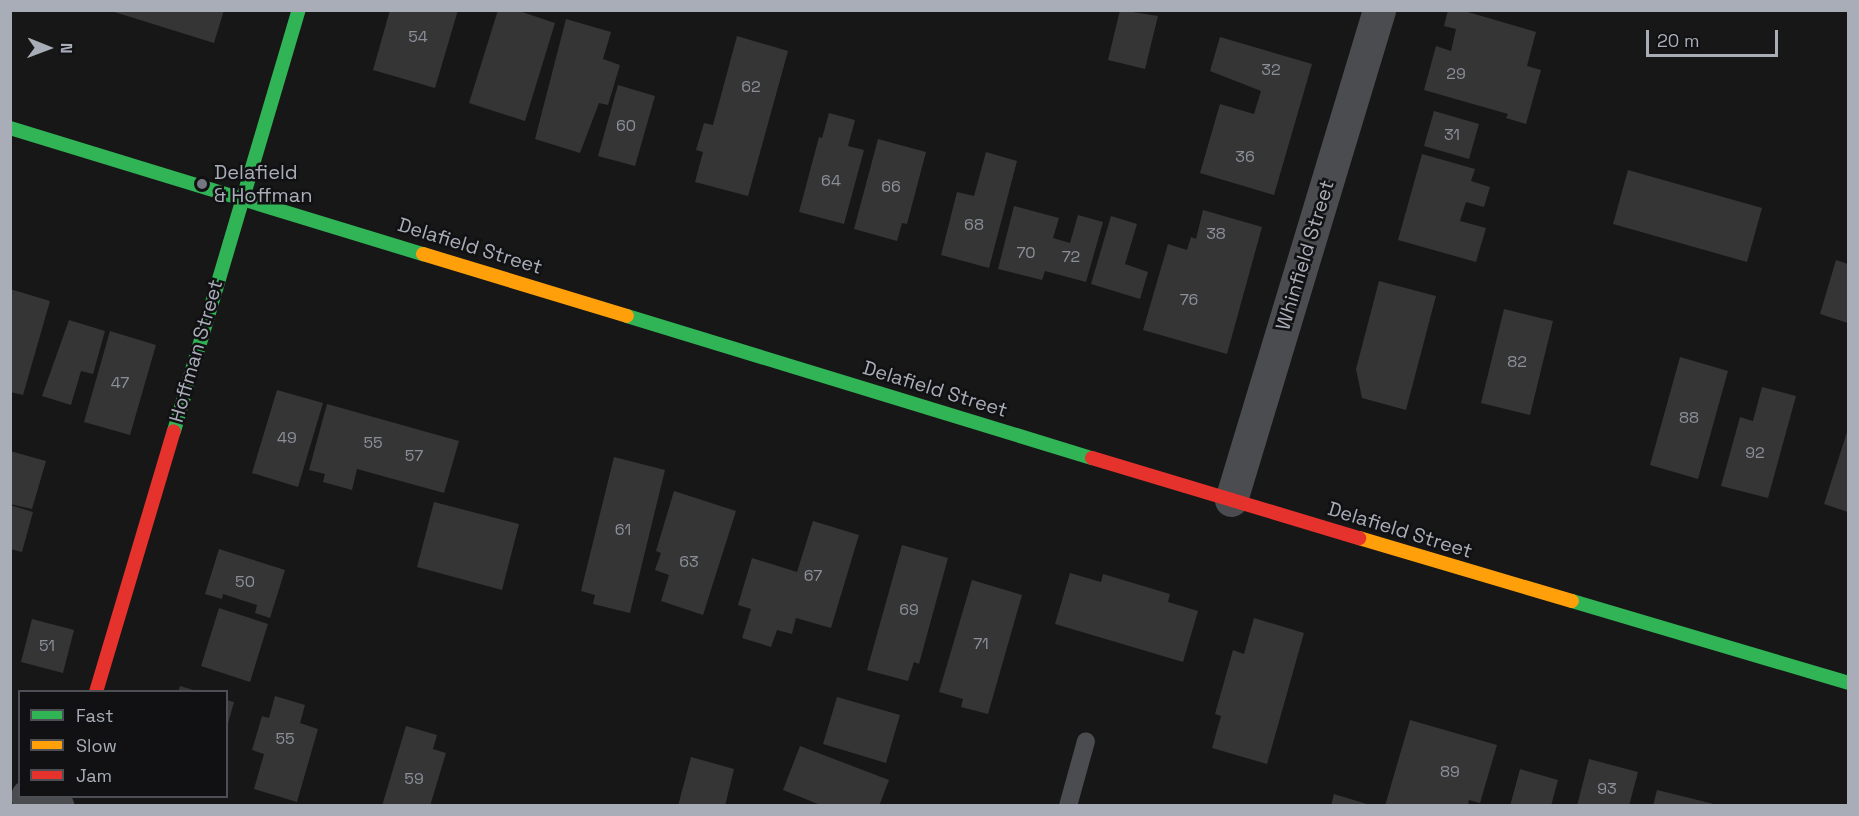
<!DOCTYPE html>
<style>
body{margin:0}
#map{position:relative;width:1859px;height:816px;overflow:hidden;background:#171717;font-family:"Space Grotesk",sans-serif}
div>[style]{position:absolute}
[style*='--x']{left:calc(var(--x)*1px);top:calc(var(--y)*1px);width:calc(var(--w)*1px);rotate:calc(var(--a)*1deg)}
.building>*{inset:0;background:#353536}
.lane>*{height:18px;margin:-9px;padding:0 9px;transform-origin:9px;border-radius:9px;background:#4b4c50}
.street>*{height:33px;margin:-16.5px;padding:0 16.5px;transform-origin:16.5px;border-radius:16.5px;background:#4b4c50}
.fast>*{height:14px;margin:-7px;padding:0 7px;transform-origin:7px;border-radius:7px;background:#30b455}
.slow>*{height:14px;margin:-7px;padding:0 7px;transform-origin:7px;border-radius:7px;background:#ff9f0a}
.jam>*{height:14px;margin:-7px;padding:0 7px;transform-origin:7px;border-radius:7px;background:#e5322d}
.dots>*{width:16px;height:16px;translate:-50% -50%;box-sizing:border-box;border:3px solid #111113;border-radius:50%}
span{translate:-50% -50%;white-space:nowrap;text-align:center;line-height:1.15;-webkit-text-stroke:5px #111113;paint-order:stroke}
.number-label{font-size:16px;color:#8b8f98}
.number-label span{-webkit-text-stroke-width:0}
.poi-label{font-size:20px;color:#a8adb8}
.left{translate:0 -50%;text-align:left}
.street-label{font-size:20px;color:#a8adb8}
.frame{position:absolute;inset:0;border:12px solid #a8adb8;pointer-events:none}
.legend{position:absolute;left:18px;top:690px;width:210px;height:108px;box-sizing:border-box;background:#111113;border:2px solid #4d4f55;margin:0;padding:8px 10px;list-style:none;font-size:18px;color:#a8adb8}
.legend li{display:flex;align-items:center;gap:12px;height:30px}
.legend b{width:30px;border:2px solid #4d4f55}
.north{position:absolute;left:18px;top:18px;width:60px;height:60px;-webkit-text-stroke:4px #111113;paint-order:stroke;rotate:91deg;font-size:16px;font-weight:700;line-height:24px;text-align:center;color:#a8adb8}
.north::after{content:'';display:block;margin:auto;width:21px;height:27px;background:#a8adb8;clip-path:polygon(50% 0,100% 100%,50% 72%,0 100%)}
.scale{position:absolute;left:1646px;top:30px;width:132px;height:27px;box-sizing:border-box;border:3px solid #a8adb8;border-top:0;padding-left:8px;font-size:18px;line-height:21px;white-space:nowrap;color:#a8adb8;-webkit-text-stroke:4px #111113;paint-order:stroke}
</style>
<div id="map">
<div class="building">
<i style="clip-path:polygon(108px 10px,224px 10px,214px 43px)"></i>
<i style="clip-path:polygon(390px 10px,458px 10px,435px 88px,373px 70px)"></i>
<i style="clip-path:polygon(498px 10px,516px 10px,555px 23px,525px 121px,469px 103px)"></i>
<i style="clip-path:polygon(1120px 10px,1158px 16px,1145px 69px,1108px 60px)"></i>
<i style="clip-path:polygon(1448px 10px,1461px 10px,1536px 32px,1527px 66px,1541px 70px,1526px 124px,1506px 118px,1508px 114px,1424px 90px,1436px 46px,1451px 51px,1456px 29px,1444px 26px)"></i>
<i style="clip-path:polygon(566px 19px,611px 32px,603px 59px,620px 65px,608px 105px,599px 103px,580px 153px,535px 139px)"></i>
<i style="clip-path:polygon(737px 36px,788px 51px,748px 196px,695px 182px,703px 152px,696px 150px,704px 123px,713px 125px)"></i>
<i style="clip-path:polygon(1220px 37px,1312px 64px,1274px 195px,1200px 173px,1220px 104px,1254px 114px,1261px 91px,1210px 71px)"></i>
<i style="clip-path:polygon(618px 85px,655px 96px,635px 166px,598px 156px)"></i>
<i style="clip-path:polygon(1434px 111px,1479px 124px,1469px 159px,1424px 146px)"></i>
<i style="clip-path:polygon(829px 113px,855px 120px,848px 146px,864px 150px,844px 224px,799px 212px,819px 137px,822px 138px)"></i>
<i style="clip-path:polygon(878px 139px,926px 152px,907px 224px,902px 223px,897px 241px,854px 229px)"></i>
<i style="clip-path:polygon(986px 152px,1017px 161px,989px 268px,941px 255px,957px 192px,974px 196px)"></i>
<i style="clip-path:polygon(1422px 154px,1475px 169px,1471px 181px,1490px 187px,1484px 207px,1466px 202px,1460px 221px,1486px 228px,1476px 262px,1398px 240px)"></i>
<i style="clip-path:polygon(1628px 170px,1762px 208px,1747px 262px,1613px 224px)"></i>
<i style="clip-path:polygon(1014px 206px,1059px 218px,1053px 238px,1070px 243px,1078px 215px,1103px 222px,1086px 282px,1045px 271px,1042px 280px,998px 269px)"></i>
<i style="clip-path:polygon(1203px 210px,1262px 227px,1227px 354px,1143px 330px,1168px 244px,1187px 250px,1191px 237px,1196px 239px)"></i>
<i style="clip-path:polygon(1111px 216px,1137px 224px,1125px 264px,1148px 272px,1140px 299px,1091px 284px)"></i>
<i style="clip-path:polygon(1836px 260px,1848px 264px,1848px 323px,1820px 314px)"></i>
<i style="clip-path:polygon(1379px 281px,1436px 296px,1406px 410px,1362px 398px,1356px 369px)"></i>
<i style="clip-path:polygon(10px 289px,50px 301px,23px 395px,10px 392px)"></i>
<i style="clip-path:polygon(1504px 309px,1553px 321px,1530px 415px,1481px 403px)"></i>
<i style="clip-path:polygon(69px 320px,105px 331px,93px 374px,81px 371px,71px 405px,42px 396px)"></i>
<i style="clip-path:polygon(110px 331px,156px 345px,130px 435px,84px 422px)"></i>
<i style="clip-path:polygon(1680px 357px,1728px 371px,1698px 479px,1650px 465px)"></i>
<i style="clip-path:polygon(1762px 387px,1796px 396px,1768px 498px,1721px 486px,1740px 417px,1753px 421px)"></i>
<i style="clip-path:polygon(277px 390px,323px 403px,298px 487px,252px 473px)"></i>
<i style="clip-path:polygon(327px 404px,459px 441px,444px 493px,357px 469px,352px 490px,323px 482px,325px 474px,309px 470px)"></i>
<i style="clip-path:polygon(1848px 429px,1848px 512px,1824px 504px)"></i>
<i style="clip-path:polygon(10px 451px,46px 461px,32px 509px,10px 504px)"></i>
<i style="clip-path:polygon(614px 457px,665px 470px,630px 613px,593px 604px,595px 595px,581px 591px)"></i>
<i style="clip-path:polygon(674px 491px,736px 511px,703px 615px,661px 601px,669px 575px,655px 570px,661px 553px,656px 551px)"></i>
<i style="clip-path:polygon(434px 502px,519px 524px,502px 590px,417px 567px)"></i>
<i style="clip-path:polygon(10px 505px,33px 512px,22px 552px,10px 549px)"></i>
<i style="clip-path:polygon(813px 521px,859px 535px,831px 628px,796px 618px,792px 634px,777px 630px,771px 647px,742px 638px,751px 609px,738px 605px,752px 558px,797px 572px)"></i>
<i style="clip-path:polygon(902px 545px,948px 558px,919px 664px,914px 662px,908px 681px,867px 670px)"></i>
<i style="clip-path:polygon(219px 549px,285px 570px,270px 618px,255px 613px,257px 605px,223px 594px,222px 599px,205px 594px)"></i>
<i style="clip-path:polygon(1070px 573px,1101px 582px,1103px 574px,1170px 594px,1168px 602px,1198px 611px,1183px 662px,1055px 624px)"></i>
<i style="clip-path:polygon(972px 580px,1022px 595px,988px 714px,961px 707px,963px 699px,939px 692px)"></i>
<i style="clip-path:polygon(219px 608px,268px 624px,250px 682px,201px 666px)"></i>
<i style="clip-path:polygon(1254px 618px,1304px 633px,1267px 764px,1212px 748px,1221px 716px,1215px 714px,1233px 650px,1244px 654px)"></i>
<i style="clip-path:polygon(32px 619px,74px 630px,63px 673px,21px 662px)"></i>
<i style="clip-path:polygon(180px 686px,197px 691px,197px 692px,178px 692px)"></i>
<i style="clip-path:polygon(275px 696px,305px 705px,300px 723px,318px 729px,297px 802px,254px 789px,264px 754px,252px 750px,262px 716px,269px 718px)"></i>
<i style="clip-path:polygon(837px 697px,900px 715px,886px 763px,823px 744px)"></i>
<i style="clip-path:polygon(226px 700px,234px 702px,227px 727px,226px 727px)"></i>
<i style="clip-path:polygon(1410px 720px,1497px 745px,1480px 803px,1469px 800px,1468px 806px,1385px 806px)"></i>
<i style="clip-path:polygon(406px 726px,437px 735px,433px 749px,446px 753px,430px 806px,382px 806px)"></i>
<i style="clip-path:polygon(800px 746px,889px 780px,879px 806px,823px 806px,783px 790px)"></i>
<i style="clip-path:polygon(691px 757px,734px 769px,725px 806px,678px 806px)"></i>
<i style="clip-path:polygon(1589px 759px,1638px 772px,1629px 806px,1577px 806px)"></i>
<i style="clip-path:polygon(1520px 769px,1558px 780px,1551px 806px,1510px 806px)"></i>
<i style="clip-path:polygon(1657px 790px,1718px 805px,1718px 806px,1653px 806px)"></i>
<i style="clip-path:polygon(1334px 794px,1370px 805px,1370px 806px,1331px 806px)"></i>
</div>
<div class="lane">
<i style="--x:1068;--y:806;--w:67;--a:-74.5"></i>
</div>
<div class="street">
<i style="--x:1231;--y:500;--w:512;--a:-73.19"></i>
<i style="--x:27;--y:796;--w:32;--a:18"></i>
</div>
<div class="fast">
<i style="--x:10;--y:128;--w:432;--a:17"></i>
<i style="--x:627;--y:316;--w:486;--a:17"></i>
<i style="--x:174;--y:431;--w:439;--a:-73.5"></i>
<i style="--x:1572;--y:601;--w:288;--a:16.5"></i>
</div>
<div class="slow">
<i style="--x:423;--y:254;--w:213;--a:16.9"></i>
<i style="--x:1359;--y:538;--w:222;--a:16.5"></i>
</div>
<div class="jam">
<i style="--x:1092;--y:458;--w:279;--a:16.7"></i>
<i style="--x:96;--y:692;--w:272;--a:-73.4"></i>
</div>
<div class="dots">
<i style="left:202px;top:184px;background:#757880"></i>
</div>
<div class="number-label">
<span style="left:418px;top:37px">54</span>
<span style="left:1271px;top:70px">32</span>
<span style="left:1456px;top:74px">29</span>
<span style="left:751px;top:87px">62</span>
<span style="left:626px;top:126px">60</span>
<span style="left:1452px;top:135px">31</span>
<span style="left:1245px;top:157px">36</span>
<span style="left:831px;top:181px">64</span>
<span style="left:891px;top:187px">66</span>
<span style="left:974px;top:225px">68</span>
<span style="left:1216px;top:234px">38</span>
<span style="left:1026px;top:253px">70</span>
<span style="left:1071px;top:257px">72</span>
<span style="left:1189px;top:300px">76</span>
<span style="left:1517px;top:362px">82</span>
<span style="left:120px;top:383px">47</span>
<span style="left:1689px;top:418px">88</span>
<span style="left:287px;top:438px">49</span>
<span style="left:373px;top:443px">55</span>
<span style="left:1755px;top:453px">92</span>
<span style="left:414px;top:456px">57</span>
<span style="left:623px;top:530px">61</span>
<span style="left:689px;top:562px">63</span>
<span style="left:813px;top:576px">67</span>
<span style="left:245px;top:582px">50</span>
<span style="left:909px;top:610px">69</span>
<span style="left:981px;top:644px">71</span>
<span style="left:47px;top:646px">51</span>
<span style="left:285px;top:739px">55</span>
<span style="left:1450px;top:772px">89</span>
<span style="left:414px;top:779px">59</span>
<span style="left:1607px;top:789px">93</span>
</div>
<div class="poi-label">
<span class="left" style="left:214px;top:184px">Delafield<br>&amp; Hoffman</span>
</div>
<div class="street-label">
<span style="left:470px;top:246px;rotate:17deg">Delafield Street</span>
<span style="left:1305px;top:255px;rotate:-73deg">Whinfield Street</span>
<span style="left:196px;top:351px;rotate:-74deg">Hoffman Street</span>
<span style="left:935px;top:389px;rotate:17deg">Delafield Street</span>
<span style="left:1400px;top:530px;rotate:17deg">Delafield Street</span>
</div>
<div class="frame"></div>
<ul class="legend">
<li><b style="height:8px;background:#30b455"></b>Fast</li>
<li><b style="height:8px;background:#ff9f0a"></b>Slow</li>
<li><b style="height:8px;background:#e5322d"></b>Jam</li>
</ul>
<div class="north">N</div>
<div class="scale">20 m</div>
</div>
